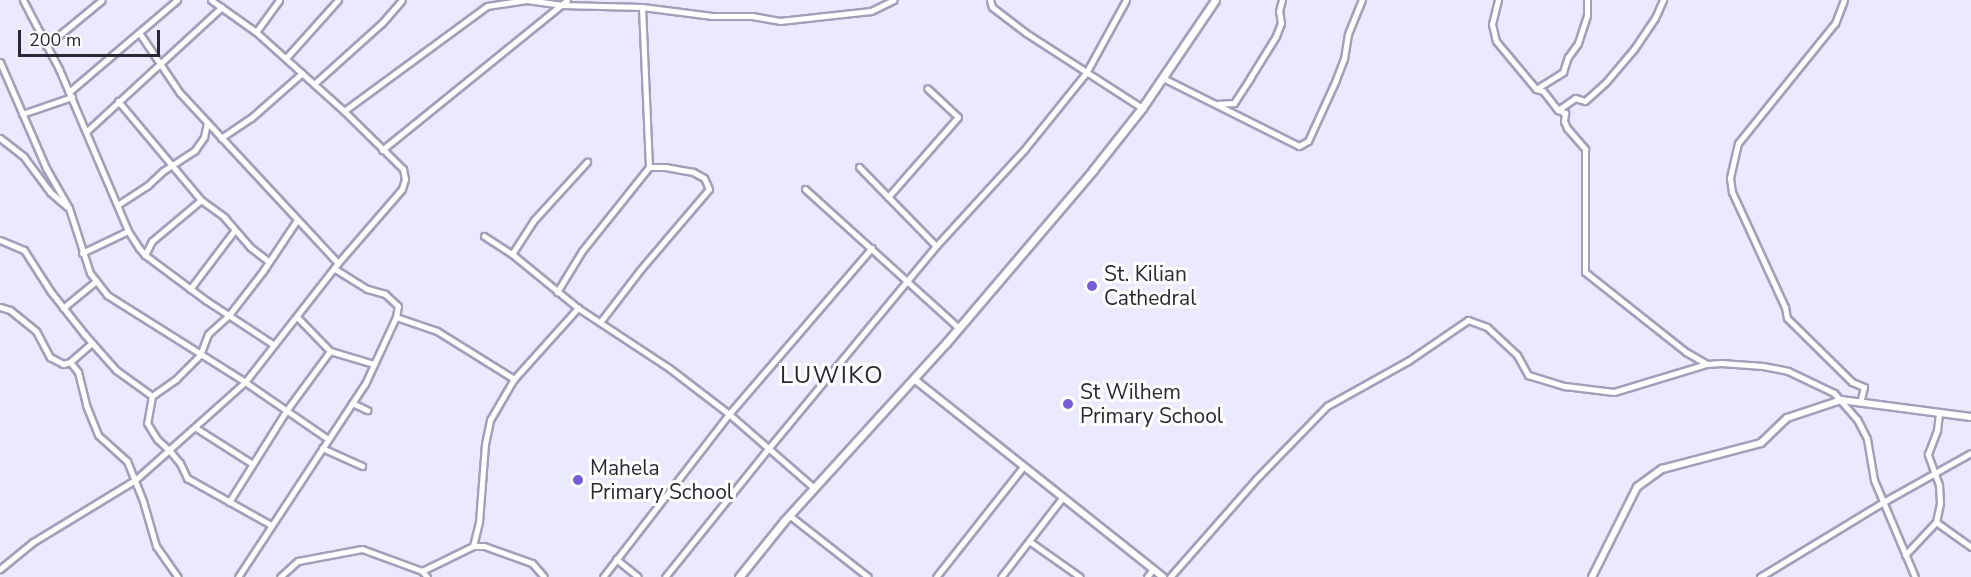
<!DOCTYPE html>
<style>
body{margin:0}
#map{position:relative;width:1971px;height:577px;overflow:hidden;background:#eae9fe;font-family:"Nunito Sans",sans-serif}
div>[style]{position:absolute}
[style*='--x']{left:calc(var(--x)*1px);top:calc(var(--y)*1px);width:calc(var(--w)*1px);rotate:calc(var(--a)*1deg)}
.roads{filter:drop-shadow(2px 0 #a29fb9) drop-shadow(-2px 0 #a29fb9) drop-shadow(0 2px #a29fb9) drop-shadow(0 -2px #a29fb9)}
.minor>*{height:5px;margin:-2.5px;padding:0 2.5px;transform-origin:2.5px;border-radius:2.5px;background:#fff}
.tertiary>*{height:6px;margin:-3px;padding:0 3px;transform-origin:3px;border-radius:3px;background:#fff}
.secondary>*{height:7px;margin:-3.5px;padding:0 3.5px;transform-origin:3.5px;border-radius:3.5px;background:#fff}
.dots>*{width:16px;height:16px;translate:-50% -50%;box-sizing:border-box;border:3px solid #fff;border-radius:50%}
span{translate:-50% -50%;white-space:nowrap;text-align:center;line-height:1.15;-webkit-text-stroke:6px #fff;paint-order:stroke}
.poi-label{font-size:21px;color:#2a2933}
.left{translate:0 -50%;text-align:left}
.quarter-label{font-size:24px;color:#2a2933;letter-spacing:1.5px}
.scale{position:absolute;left:18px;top:30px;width:142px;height:27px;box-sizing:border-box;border:3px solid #2a2933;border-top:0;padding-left:8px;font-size:18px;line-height:21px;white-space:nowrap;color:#2a2933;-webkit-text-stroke:4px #fff;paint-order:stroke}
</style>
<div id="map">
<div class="roads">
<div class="minor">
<i style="--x:23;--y:0;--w:78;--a:62.4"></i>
<i style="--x:59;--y:69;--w:176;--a:66.9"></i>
<i style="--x:128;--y:231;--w:20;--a:57"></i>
<i style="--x:139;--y:248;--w:9;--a:49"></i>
<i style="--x:145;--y:255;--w:77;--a:36.6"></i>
<i style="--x:207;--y:301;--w:80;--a:33.3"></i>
<i style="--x:211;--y:0;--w:55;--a:35.4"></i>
<i style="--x:256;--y:32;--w:118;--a:41.9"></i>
<i style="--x:344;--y:111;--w:83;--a:44.5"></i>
<i style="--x:403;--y:169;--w:10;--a:79"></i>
<i style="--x:405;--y:179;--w:10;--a:107"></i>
<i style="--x:402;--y:189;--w:98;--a:130.9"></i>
<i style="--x:338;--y:263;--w:151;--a:128"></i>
<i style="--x:245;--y:382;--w:102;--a:138.2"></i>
<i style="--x:169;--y:450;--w:17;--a:50"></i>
<i style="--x:180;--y:463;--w:17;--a:65"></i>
<i style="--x:187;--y:478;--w:96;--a:29.2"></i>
<i style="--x:990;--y:0;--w:7;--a:74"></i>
<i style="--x:992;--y:7;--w:43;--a:37.4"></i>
<i style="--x:1026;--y:33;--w:138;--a:32.9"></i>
<i style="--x:1498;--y:0;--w:25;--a:104"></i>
<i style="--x:1492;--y:24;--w:17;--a:77"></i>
<i style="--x:1496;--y:41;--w:62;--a:50.2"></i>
<i style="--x:1536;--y:89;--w:32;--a:-32"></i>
<i style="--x:1563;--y:72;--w:16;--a:-72"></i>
<i style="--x:1568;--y:57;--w:17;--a:-54"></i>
<i style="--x:1578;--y:43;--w:29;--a:-72"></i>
<i style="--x:1587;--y:15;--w:15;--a:-90"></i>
<i style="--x:1844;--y:0;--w:25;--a:111"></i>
<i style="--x:1835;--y:23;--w:154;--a:128.9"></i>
<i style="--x:1738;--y:143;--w:36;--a:103"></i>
<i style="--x:1730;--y:178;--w:14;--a:82"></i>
<i style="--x:1732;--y:192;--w:127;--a:65.3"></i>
<i style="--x:1785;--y:307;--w:11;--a:80"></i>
<i style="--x:1787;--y:318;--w:91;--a:44.6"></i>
<i style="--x:1852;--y:382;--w:13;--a:23"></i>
<i style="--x:1864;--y:387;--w:16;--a:104"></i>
<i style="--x:256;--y:32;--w:39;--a:-54"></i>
<i style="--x:140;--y:34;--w:71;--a:55.9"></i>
<i style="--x:180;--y:93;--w:232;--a:47.1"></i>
<i style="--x:46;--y:46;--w:72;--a:-39.4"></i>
<i style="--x:286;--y:58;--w:78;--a:-48.1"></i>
<i style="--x:0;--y:62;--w:116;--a:66.5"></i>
<i style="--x:46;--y:168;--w:46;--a:60.1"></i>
<i style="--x:69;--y:208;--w:68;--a:72.1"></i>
<i style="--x:90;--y:273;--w:28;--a:52"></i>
<i style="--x:107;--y:295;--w:163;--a:32.2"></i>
<i style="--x:245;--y:382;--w:101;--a:34.5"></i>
<i style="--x:1163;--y:78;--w:152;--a:26.6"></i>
<i style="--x:1299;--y:146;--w:10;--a:-29"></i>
<i style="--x:1308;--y:141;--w:65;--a:-65.4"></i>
<i style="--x:1335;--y:82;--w:25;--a:-69"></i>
<i style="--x:1344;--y:59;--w:25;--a:-81"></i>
<i style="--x:1348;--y:34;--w:37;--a:-68"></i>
<i style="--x:314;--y:84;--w:91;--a:-41.9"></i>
<i style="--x:382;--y:23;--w:30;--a:-49"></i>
<i style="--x:1536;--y:89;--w:7;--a:16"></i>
<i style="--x:1543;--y:91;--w:24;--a:52"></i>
<i style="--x:1558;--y:110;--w:21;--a:-35"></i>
<i style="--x:1575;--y:98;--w:10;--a:17"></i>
<i style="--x:1585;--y:101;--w:28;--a:-42"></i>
<i style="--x:1606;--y:82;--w:43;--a:-49.7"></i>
<i style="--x:1634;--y:49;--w:37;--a:-56"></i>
<i style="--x:1655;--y:18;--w:20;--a:-66"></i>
<i style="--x:69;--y:92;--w:142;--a:-40.4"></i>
<i style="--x:118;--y:101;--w:129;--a:50"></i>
<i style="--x:201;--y:200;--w:64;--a:140.1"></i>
<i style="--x:152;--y:241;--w:16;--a:117"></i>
<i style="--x:1217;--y:104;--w:17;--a:-3"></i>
<i style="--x:1234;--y:103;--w:30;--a:-57"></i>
<i style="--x:1250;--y:78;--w:49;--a:-58.2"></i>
<i style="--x:1276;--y:36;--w:14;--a:-69"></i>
<i style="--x:1281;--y:23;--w:12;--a:-99"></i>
<i style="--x:1279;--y:11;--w:11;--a:-75"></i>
<i style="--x:1558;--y:110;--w:8;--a:23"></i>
<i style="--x:1565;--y:113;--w:8;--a:97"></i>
<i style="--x:1564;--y:121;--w:8;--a:67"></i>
<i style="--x:1567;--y:128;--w:28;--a:49"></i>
<i style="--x:1585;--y:149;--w:123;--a:90"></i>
<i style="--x:1585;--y:272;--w:129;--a:38.4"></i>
<i style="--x:1686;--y:352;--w:24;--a:30"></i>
<i style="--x:344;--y:111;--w:177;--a:-36.3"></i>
<i style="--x:487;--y:6;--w:40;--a:-8.5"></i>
<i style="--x:527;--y:0;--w:34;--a:8"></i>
<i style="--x:561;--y:5;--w:81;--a:1.4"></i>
<i style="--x:642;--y:7;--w:71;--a:7.3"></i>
<i style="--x:712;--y:16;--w:40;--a:0"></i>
<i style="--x:752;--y:16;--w:28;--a:10"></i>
<i style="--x:780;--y:21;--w:92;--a:-6.3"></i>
<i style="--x:871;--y:11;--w:25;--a:-26"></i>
<i style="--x:22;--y:114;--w:53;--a:-18.8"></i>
<i style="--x:87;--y:131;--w:183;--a:-42.6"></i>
<i style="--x:0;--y:138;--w:31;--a:38"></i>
<i style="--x:24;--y:157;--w:44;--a:53.4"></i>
<i style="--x:50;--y:192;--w:23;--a:41"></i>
<i style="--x:221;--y:138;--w:36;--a:-34"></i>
<i style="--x:251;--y:118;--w:68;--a:-41.4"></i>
<i style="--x:382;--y:150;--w:238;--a:-39"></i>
<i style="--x:859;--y:167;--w:110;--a:45.7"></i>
<i style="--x:805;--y:189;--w:207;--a:42.1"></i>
<i style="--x:888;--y:197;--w:106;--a:-48.8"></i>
<i style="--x:958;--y:117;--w:42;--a:-136.9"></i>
<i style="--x:201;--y:200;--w:29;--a:36"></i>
<i style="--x:224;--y:217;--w:40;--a:49"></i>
<i style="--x:250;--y:247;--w:24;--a:38"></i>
<i style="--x:119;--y:204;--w:35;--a:-33"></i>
<i style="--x:148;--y:185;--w:21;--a:-43"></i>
<i style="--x:163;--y:171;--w:38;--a:-33"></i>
<i style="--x:195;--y:150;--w:16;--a:-55"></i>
<i style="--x:204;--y:137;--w:14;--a:-78"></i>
<i style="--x:484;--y:236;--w:33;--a:33"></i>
<i style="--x:512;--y:254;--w:85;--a:39.3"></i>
<i style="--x:578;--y:308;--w:109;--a:33.4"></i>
<i style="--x:669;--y:368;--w:76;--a:37.5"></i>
<i style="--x:729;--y:414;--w:113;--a:41"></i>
<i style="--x:0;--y:240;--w:26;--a:23"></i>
<i style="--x:24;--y:250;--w:50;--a:57.3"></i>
<i style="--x:51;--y:292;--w:55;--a:51.7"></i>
<i style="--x:85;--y:335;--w:47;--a:48.5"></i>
<i style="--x:116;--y:370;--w:44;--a:35.8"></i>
<i style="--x:152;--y:396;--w:27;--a:100"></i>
<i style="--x:147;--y:423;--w:19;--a:58"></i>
<i style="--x:157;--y:439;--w:16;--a:43"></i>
<i style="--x:169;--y:450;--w:45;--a:138.6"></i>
<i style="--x:135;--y:480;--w:119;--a:148.7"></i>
<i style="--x:33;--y:542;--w:43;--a:140.7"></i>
<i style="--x:82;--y:253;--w:51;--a:-25.6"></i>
<i style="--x:512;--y:254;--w:40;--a:-57.1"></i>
<i style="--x:534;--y:220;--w:79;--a:-47.6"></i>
<i style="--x:190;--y:289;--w:73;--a:-52.8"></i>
<i style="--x:557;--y:292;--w:48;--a:-58.6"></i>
<i style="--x:582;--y:251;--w:107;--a:-51.4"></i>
<i style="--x:649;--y:167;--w:160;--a:-92.5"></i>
<i style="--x:0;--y:307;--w:10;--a:17"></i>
<i style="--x:10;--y:310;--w:33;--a:39"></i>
<i style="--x:36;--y:331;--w:30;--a:62"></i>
<i style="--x:50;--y:357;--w:15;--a:28"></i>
<i style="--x:63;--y:364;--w:7;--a:-16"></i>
<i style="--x:70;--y:362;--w:13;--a:51"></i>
<i style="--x:78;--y:372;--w:34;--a:76"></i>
<i style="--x:86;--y:405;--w:32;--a:68"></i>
<i style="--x:98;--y:435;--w:39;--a:42"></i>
<i style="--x:127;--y:461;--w:43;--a:68.2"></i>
<i style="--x:143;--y:501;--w:47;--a:73.9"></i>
<i style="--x:156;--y:546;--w:38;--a:55"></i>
<i style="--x:63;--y:308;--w:43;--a:-39.3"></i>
<i style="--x:396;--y:317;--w:43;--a:18.9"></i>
<i style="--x:437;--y:331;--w:91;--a:31.9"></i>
<i style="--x:601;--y:321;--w:64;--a:-52.6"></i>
<i style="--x:640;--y:270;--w:106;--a:-49.6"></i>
<i style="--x:709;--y:189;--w:12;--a:-114"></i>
<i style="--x:704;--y:178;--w:13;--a:-151"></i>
<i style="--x:693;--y:172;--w:27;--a:-170"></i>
<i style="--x:666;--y:167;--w:17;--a:180"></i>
<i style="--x:330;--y:351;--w:46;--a:16.5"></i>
<i style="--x:70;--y:362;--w:29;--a:-41"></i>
<i style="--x:152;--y:396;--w:29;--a:-35"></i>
<i style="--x:176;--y:379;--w:34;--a:-45"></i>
<i style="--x:200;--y:355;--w:22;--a:-69"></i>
<i style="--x:208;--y:334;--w:28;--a:-42"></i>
<i style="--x:229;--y:315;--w:56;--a:-52.3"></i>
<i style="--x:263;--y:271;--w:61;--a:-56.3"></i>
<i style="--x:352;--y:403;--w:17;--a:25"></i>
<i style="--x:196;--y:428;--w:65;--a:32.5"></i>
<i style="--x:322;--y:448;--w:44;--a:24.2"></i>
<i style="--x:229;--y:502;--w:107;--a:-57.9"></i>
<i style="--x:286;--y:411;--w:74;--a:-53.7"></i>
<i style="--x:330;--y:351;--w:47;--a:-134.1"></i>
<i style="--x:789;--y:515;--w:100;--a:38.1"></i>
<i style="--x:1936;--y:522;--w:19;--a:-78"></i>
<i style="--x:1940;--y:503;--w:18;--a:-93"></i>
<i style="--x:1939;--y:485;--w:33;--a:-110"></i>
<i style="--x:1928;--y:454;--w:26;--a:-69"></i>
<i style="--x:1937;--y:430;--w:17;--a:-83"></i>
<i style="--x:1029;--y:541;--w:62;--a:35.2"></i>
<i style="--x:473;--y:546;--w:11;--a:0"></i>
<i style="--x:484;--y:546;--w:51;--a:19.5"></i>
<i style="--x:532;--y:563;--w:18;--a:49"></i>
<i style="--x:1905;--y:555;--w:45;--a:-46.8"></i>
<i style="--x:1936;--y:522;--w:43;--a:35.5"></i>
<i style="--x:616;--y:559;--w:28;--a:39"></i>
<i style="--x:422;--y:571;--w:57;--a:-26.1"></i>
<i style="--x:473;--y:546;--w:25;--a:-76"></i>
<i style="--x:479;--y:522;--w:78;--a:-85.6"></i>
<i style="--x:485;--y:444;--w:25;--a:-78"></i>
<i style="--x:490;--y:420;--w:48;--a:-59.7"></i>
<i style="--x:514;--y:379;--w:96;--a:-48"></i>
<i style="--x:238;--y:577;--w:231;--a:-56.7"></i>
<i style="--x:365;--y:384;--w:74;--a:-65.2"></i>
<i style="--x:396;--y:317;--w:11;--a:-80"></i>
<i style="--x:398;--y:306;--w:18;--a:-137"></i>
<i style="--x:385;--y:294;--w:19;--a:-164"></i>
<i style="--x:367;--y:289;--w:39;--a:-148"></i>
<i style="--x:280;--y:577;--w:24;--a:-42"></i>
<i style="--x:298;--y:561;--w:65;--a:-10.6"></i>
<i style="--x:362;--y:549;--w:64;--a:20.1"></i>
<i style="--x:422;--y:571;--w:8;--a:50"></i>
<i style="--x:603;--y:577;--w:206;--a:-52.3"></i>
<i style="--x:729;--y:414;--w:219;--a:-49.3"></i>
<i style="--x:665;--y:577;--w:164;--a:-51.2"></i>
<i style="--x:768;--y:449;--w:264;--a:-50.4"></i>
<i style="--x:936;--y:246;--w:130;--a:-47.5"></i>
<i style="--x:1024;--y:150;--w:99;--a:-51.2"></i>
<i style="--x:1086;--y:73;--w:83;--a:-61.3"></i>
<i style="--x:936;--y:577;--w:140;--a:-51.7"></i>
<i style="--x:1001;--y:577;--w:100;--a:-52.3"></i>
<i style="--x:1147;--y:577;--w:10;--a:-53"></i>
<i style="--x:1170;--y:577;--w:130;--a:-48.7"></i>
<i style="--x:1256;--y:479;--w:102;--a:-45.8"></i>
<i style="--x:1327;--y:406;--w:93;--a:-29.1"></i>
<i style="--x:1408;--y:361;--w:73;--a:-34.3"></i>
<i style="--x:1468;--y:320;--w:20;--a:20"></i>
<i style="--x:1487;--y:327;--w:41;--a:43"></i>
<i style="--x:1517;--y:355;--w:23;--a:61"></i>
<i style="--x:1528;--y:375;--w:39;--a:17"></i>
<i style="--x:1565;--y:386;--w:49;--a:7"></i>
<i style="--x:1614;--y:392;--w:97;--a:-16.8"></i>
<i style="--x:1707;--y:364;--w:14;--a:-4"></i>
<i style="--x:1721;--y:363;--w:42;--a:4.1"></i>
<i style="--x:1763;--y:366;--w:25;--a:11"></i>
<i style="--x:1788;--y:371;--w:51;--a:25.6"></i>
<i style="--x:1834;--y:393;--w:35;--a:49"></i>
<i style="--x:1857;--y:419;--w:22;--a:63"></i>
<i style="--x:1867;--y:439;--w:42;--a:80.3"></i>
<i style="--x:1874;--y:480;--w:105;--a:67.1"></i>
<i style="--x:1760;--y:577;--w:146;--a:-31.3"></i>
<i style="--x:1885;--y:501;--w:98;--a:-29.2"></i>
</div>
<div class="tertiary">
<i style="--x:914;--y:379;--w:318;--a:38.5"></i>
<i style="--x:1592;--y:577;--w:101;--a:-63.4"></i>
<i style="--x:1637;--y:487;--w:31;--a:-36"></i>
<i style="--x:1662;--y:469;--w:102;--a:-14.7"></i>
<i style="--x:1761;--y:443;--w:36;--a:-44"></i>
<i style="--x:1787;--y:418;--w:57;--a:-18.4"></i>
<i style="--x:1841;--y:400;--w:131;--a:7.5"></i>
</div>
<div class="secondary">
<i style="--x:739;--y:577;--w:72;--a:-51.2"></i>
<i style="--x:784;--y:521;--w:241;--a:-47.7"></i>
<i style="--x:946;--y:343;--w:227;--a:-49.6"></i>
<i style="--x:1093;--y:170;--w:79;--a:-51.7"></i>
<i style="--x:1142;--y:108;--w:130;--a:-55.9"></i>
</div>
</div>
<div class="dots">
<i style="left:1092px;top:286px;background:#765cd6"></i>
<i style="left:1068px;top:404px;background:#765cd6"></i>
<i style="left:578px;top:480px;background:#765cd6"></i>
</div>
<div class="poi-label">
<span class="left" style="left:1104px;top:286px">St. Kilian<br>Cathedral</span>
<span class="left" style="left:1080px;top:404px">St Wilhem<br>Primary School</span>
<span class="left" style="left:590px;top:480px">Mahela<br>Primary School</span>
</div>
<div class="quarter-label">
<span style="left:832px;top:376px">LUWIKO</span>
</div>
<div class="scale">200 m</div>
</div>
